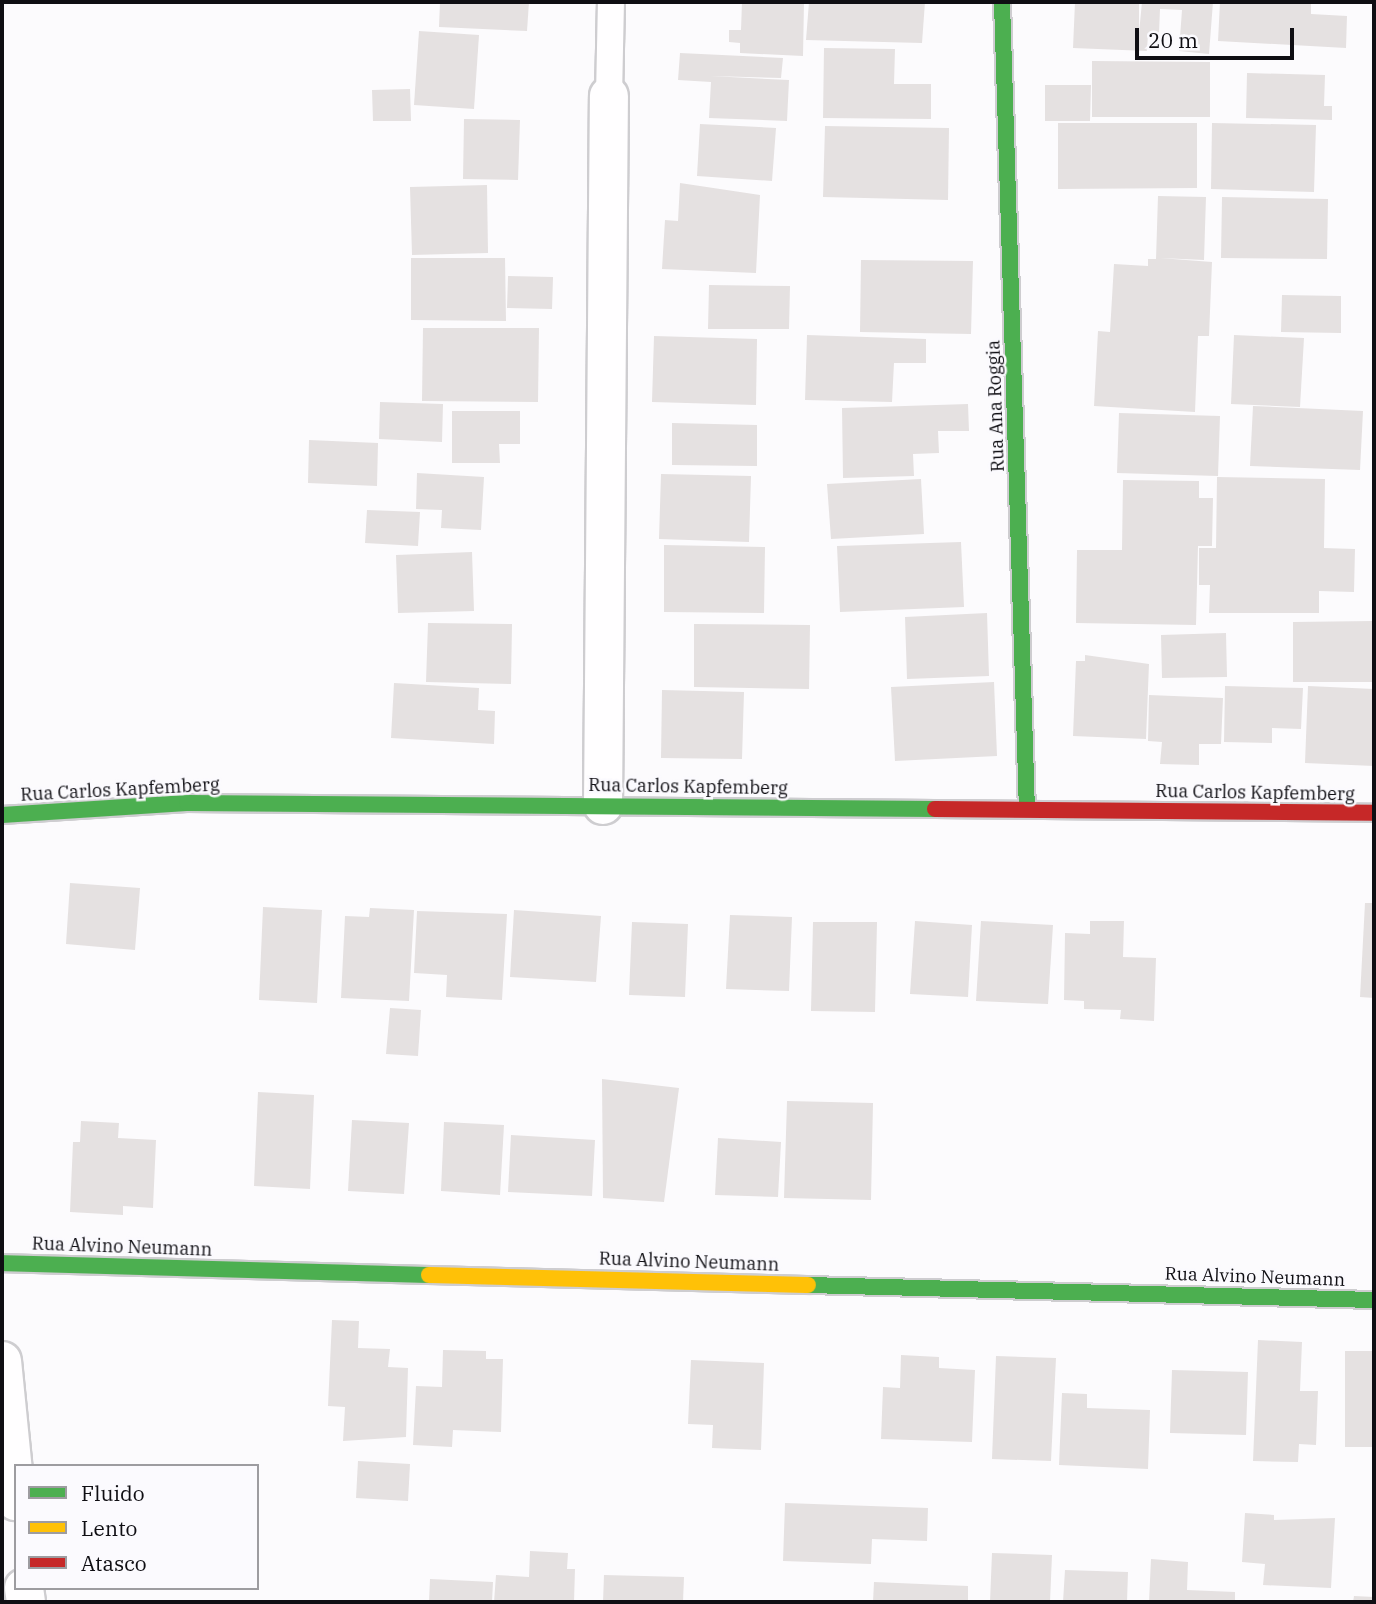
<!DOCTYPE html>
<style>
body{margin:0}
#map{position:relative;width:1376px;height:1604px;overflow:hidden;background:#fcfbfd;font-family:"IBM Plex Serif",serif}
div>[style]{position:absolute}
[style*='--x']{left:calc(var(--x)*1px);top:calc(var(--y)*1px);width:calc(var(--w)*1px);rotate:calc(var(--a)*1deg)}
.building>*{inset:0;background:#e5e1e1}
.roads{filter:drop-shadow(2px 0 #cecdd0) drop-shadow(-2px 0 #cecdd0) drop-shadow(0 2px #cecdd0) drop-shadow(0 -2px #cecdd0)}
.lane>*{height:26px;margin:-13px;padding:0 13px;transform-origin:13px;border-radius:13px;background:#fffeff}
.street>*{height:38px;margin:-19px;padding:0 19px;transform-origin:19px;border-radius:19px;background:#fffeff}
.fast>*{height:16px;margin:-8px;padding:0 8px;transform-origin:8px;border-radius:8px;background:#4caf50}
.slow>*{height:16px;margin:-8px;padding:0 8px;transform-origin:8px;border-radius:8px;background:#ffc107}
.jam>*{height:16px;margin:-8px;padding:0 8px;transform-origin:8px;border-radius:8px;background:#c62828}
span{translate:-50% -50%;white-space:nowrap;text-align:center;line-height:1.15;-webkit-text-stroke:5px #fbfafe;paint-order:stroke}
.street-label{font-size:18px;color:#0f0e13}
.frame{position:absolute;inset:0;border:4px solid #0f0e13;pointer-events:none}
.legend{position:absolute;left:14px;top:1464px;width:245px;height:126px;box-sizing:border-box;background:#fbfafe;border:2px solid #9d9ca0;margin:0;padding:9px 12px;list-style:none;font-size:21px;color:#0f0e13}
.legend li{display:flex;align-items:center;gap:14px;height:35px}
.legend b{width:35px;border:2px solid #9d9ca0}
.scale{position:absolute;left:1135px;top:28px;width:159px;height:32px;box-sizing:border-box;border:4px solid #0f0e13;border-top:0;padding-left:9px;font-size:21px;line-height:24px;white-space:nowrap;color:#0f0e13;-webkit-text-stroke:5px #fbfafe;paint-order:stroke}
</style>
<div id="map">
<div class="building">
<i style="clip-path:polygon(440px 2px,529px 2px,527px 31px,439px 27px)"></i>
<i style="clip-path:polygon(742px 2px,804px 2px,803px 56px,740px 53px,740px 43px,729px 42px,729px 30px,741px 30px)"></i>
<i style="clip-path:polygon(809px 2px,925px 2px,922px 43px,806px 40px)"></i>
<i style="clip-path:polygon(1075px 2px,1139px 2px,1139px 33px,1142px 2px,1213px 2px,1209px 54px,1179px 51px,1182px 10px,1160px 9px,1159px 33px,1148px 33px,1147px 51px,1073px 48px)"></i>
<i style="clip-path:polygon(1220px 2px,1311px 2px,1311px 14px,1347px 16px,1346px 48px,1218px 41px)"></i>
<i style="clip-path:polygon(419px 31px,479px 35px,474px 109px,414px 105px)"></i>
<i style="clip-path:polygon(824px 48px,895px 49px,894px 84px,931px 84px,931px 119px,823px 118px)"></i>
<i style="clip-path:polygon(680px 53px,783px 58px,781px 78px,710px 76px,789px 80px,787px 121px,709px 118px,711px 82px,678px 80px)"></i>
<i style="clip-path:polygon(1092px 61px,1210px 62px,1210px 117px,1092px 117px)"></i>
<i style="clip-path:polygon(1247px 73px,1325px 75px,1324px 106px,1332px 106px,1332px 120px,1246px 118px)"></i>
<i style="clip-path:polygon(1045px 85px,1091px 85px,1090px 121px,1045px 121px)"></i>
<i style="clip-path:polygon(410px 89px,411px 121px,373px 121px,372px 90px)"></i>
<i style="clip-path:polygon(464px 119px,520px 120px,518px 180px,463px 179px)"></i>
<i style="clip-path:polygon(1058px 123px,1197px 123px,1197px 188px,1058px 189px)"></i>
<i style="clip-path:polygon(1212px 123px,1316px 125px,1314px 192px,1211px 189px)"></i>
<i style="clip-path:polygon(700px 124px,776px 128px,772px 181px,697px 176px)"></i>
<i style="clip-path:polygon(825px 126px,949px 128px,948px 200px,823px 197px)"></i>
<i style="clip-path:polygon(680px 183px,760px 195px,756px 273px,662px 269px,665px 220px,678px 221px)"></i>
<i style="clip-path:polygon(487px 185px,488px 253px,412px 255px,410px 187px)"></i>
<i style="clip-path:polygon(1158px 196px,1206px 197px,1204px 260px,1160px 258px,1212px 262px,1209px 336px,1198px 336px,1195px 412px,1094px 406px,1098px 331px,1110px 332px,1114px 264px,1148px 266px,1148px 259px,1156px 259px)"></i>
<i style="clip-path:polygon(1222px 197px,1328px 199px,1327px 259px,1221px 258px)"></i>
<i style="clip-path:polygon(411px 258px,505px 258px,506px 321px,411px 320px)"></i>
<i style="clip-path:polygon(861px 260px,973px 261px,971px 334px,860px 332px)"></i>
<i style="clip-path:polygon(508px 276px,553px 277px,552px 309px,507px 308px)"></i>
<i style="clip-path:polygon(709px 285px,790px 286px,789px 329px,708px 329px)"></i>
<i style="clip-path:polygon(1282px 295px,1341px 296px,1341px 333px,1281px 332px)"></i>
<i style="clip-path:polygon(423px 328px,539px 328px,538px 402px,422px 401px)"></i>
<i style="clip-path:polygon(807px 335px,926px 339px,926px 363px,894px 363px,892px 402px,805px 400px)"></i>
<i style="clip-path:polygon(1234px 335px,1304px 338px,1300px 407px,1231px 404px)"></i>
<i style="clip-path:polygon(654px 336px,757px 339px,756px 405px,652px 402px)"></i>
<i style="clip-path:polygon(380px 402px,443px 404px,442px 442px,379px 439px)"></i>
<i style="clip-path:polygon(968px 404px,969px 431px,938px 431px,939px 453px,913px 454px,914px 476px,843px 478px,842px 408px)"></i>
<i style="clip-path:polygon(1253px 406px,1363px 411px,1360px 470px,1250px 466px)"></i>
<i style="clip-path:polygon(452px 411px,520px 411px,520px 444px,499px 444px,500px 463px,452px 463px)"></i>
<i style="clip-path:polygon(1119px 413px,1220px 416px,1218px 476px,1117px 473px)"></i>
<i style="clip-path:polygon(672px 423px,757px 425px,757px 466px,672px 465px)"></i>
<i style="clip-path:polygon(309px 440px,378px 443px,377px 486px,308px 483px)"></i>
<i style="clip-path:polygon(417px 473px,484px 477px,481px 530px,441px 528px,442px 510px,416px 509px)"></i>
<i style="clip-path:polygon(661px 474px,751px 476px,749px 542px,659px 539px)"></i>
<i style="clip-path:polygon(1217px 477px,1325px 479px,1324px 548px,1355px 549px,1354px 592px,1319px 591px,1319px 613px,1209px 613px,1210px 585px,1199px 585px,1199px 548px,1216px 548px)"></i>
<i style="clip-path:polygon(921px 479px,924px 534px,831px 539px,827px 484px)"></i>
<i style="clip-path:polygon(1123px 480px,1199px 481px,1199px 498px,1213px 498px,1212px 546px,1198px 546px,1196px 625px,1076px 623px,1077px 550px,1122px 550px)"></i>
<i style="clip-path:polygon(367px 510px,420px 512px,418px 546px,365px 543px)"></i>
<i style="clip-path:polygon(961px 542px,964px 607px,840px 612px,837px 546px)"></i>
<i style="clip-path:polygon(664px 545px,765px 547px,764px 613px,664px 612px)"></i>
<i style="clip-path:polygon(472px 552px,474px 611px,398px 613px,396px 555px)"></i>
<i style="clip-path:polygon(987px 613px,989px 676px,907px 679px,905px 617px)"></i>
<i style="clip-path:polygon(1372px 621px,1372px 682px,1293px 682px,1293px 622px)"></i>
<i style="clip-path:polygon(428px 623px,512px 624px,511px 684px,426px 682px)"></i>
<i style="clip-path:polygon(694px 624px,810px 625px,809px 689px,694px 687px)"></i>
<i style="clip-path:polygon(1226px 633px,1227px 677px,1162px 678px,1161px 635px)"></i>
<i style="clip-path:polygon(1085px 655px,1149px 664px,1146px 739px,1073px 736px,1076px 661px,1085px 661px)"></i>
<i style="clip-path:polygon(994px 682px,997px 756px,895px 761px,891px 687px)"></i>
<i style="clip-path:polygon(394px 683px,479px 688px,478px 710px,495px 711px,494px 744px,391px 738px)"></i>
<i style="clip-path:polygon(1225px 686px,1303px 688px,1301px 729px,1272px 728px,1272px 743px,1224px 742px)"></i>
<i style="clip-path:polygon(1308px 686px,1374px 689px,1374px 766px,1305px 763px)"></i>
<i style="clip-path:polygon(662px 690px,744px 692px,742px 759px,661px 758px)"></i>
<i style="clip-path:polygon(1149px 695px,1223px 698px,1221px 744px,1199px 744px,1199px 765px,1160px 764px,1162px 742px,1148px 741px)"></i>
<i style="clip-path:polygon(70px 883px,140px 888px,135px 950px,66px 944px)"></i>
<i style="clip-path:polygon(1365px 903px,1374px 903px,1374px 998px,1360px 997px)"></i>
<i style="clip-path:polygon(263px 907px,322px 910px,317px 1003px,259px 1000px)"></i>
<i style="clip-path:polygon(370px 908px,414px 910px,409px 1001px,341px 998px,345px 916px,369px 917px)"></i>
<i style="clip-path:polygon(514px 910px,601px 916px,596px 982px,510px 977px)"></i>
<i style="clip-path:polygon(417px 911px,507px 914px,502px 1000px,446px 997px,447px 975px,414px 973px)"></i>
<i style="clip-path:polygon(730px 915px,792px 917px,789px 991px,726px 989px)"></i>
<i style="clip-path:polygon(915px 921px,972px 925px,968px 997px,910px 994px)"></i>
<i style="clip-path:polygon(981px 921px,1053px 925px,1048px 1004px,976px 1001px)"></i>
<i style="clip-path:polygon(1090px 921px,1124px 921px,1123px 957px,1156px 958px,1154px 1021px,1120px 1019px,1121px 1010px,1084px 1009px,1084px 1001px,1064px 1000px,1065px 933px,1090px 934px)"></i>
<i style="clip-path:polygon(632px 922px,688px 924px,685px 997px,629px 995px)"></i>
<i style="clip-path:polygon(813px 922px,877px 922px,875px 1012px,811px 1011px)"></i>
<i style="clip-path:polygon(390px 1008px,421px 1010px,418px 1056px,386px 1054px)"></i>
<i style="clip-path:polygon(602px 1079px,679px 1088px,664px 1202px,603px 1198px)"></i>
<i style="clip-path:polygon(258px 1092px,314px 1095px,310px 1189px,254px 1186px)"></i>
<i style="clip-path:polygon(787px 1101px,873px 1103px,871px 1200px,784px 1198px)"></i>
<i style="clip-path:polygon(352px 1120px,409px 1123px,404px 1194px,348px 1191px)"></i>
<i style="clip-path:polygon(81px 1121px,119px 1123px,118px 1138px,156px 1140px,153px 1208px,123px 1206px,123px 1215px,70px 1212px,73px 1142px,80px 1142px)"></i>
<i style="clip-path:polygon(444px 1122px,504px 1125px,500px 1195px,441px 1191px)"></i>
<i style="clip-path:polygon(511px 1135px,595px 1140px,592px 1196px,508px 1192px)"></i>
<i style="clip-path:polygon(718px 1138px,781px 1142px,778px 1197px,715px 1195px)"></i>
<i style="clip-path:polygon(332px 1320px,359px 1321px,358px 1348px,390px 1349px,388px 1367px,408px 1368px,406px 1437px,343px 1441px,345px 1407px,328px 1406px)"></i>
<i style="clip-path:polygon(1258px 1340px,1302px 1342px,1300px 1391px,1318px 1391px,1316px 1445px,1299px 1444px,1298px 1462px,1253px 1461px)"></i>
<i style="clip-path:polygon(443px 1350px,486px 1351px,486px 1359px,503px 1359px,501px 1432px,453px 1430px,452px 1447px,413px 1445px,416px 1386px,442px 1387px)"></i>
<i style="clip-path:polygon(1345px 1351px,1374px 1351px,1374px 1468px,1372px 1447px,1345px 1447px)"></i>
<i style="clip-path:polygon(901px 1355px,939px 1357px,939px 1368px,975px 1370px,972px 1442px,881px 1439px,883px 1387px,900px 1388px)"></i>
<i style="clip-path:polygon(996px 1356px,1056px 1358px,1051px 1461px,992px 1459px)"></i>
<i style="clip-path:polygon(691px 1360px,764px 1363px,761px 1450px,712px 1448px,713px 1425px,688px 1424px)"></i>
<i style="clip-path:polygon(1172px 1370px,1248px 1372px,1246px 1435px,1170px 1433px)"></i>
<i style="clip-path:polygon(1062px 1393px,1087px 1394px,1087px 1408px,1150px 1410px,1148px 1469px,1059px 1465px)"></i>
<i style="clip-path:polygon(358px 1461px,410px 1464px,408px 1501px,356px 1498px)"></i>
<i style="clip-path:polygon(785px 1503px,928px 1508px,927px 1541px,872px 1539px,871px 1564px,783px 1561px)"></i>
<i style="clip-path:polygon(1245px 1513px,1274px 1515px,1274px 1520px,1335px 1518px,1331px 1588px,1263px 1585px,1265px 1564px,1242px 1562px)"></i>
<i style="clip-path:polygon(530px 1551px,568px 1553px,567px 1569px,575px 1569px,574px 1602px,494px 1602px,496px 1575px,529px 1577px)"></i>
<i style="clip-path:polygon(992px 1553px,1052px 1555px,1050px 1602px,990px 1602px)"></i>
<i style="clip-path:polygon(1151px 1559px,1188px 1562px,1187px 1590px,1235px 1592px,1235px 1602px,1149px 1602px)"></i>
<i style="clip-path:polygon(1065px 1570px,1128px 1572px,1127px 1602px,1063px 1602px)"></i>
<i style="clip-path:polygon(604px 1575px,684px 1577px,683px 1602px,603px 1602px)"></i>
<i style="clip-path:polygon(430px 1579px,493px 1582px,492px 1602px,429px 1602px)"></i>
<i style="clip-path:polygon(874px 1582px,968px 1586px,968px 1602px,873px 1602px)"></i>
<i style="clip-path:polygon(1354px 1596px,1374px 1597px,1374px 1602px,1353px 1602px)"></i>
</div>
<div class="roads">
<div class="lane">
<i style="--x:609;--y:96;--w:94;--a:-88.8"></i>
</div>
<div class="street">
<i style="--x:603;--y:805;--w:709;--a:-89.52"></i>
<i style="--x:2;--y:1361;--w:141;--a:84.3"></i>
<i style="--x:24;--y:1588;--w:14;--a:82"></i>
</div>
<div class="fast">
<i style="--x:1002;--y:2;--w:807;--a:88.23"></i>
<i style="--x:2;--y:815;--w:185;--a:-3.7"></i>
<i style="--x:187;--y:803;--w:748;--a:0.46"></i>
<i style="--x:2;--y:1263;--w:427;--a:1.6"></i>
<i style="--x:808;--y:1285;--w:566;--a:1.52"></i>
</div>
<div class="slow">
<i style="--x:429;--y:1275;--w:379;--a:1.5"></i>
</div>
<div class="jam">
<i style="--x:935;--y:809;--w:439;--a:0.5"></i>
</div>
</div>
<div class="street-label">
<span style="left:996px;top:406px;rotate:-92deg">Rua Ana Roggia</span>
<span style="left:688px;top:787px;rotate:1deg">Rua Carlos Kapfemberg</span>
<span style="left:120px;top:790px;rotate:-3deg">Rua Carlos Kapfemberg</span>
<span style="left:1255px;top:793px;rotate:1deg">Rua Carlos Kapfemberg</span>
<span style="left:122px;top:1247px;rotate:2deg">Rua Alvino Neumann</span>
<span style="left:689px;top:1262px;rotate:2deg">Rua Alvino Neumann</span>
<span style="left:1255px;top:1277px;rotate:2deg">Rua Alvino Neumann</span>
</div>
<div class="frame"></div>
<ul class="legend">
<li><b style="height:9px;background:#4caf50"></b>Fluido</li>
<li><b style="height:9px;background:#ffc107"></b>Lento</li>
<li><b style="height:9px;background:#c62828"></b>Atasco</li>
</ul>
<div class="scale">20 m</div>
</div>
